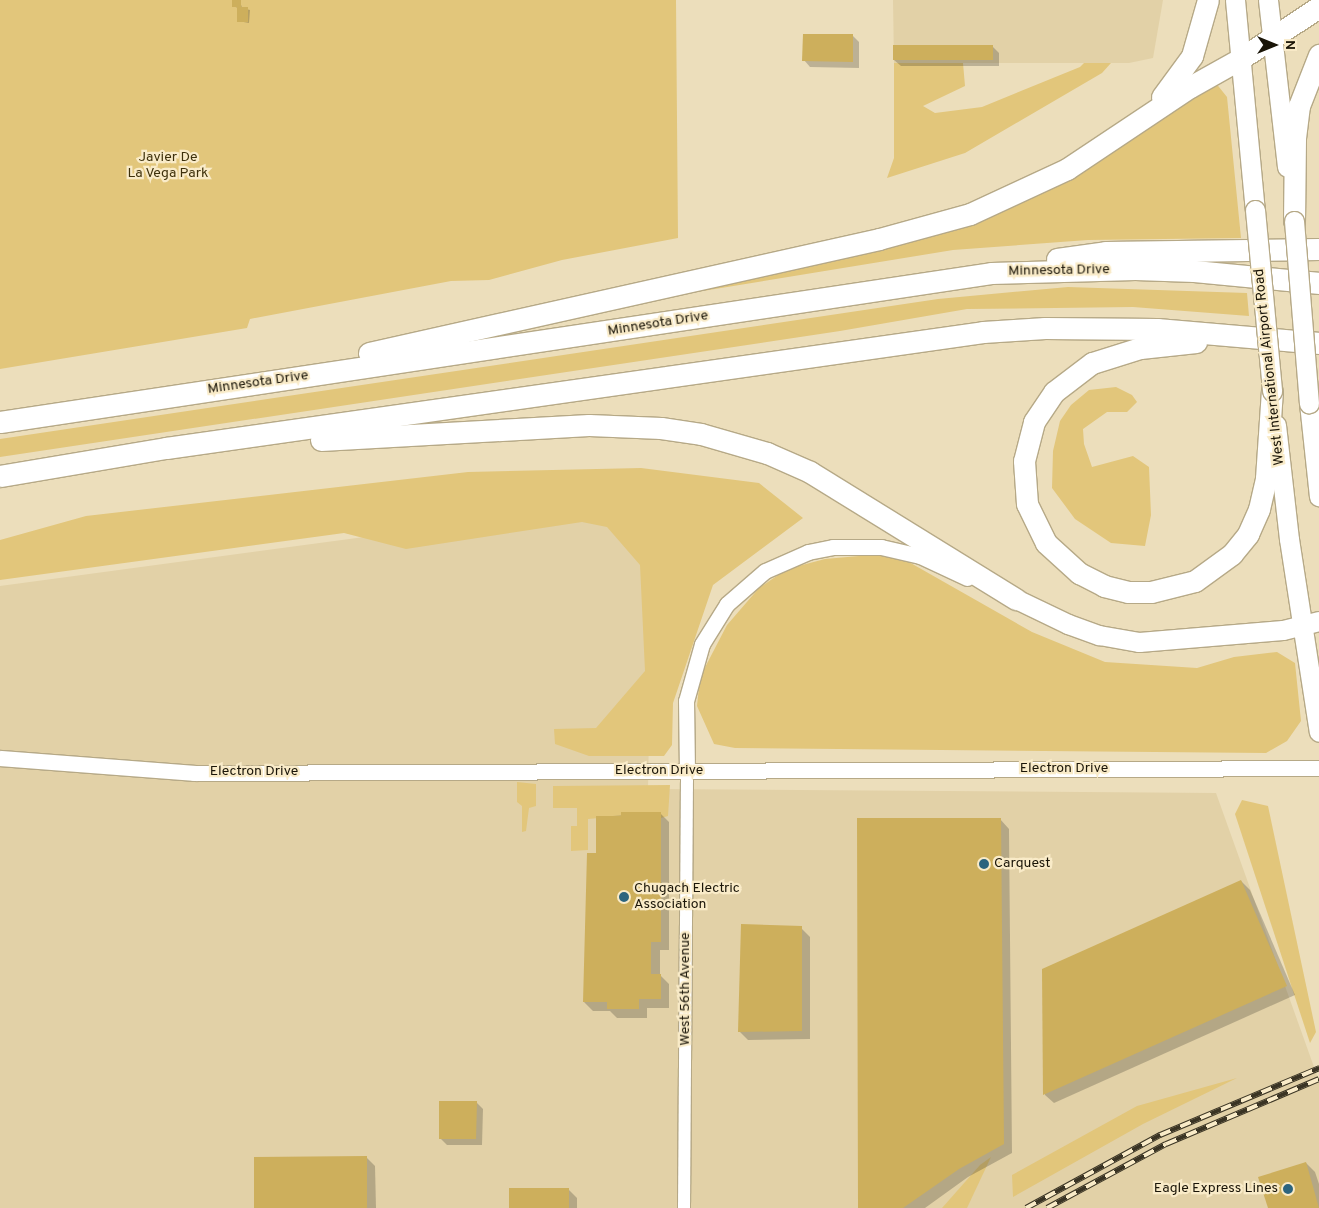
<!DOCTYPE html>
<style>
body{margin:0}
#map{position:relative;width:1319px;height:1208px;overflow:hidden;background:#ecdebb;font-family:Overpass,sans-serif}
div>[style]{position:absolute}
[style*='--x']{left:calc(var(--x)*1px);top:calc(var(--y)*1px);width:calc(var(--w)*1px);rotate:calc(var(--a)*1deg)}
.built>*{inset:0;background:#e2d1a7}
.green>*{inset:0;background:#e2c67b}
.shadow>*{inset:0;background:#0003}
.building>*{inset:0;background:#cdaf5c}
.roads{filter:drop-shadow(1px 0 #b6a987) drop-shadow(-1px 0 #b6a987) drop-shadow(0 1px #b6a987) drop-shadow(0 -1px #b6a987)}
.minor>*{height:12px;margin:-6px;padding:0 6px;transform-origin:6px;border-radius:6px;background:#fff}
.tertiary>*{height:15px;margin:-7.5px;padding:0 7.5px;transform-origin:7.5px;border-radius:7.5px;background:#fff}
.primary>*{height:19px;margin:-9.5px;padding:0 9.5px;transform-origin:9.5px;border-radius:9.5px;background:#fff}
.motorway>*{height:21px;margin:-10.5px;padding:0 10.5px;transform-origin:10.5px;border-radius:10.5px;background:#fff}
.rail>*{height:5.5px;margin-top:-2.75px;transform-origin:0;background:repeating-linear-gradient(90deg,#f9ebc8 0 11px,#3a3424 0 22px);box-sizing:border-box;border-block:1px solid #3a3424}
.bridges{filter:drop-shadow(1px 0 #b6a987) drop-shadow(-1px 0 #b6a987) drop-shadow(0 1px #b6a987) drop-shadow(0 -1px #b6a987)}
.primary-bridge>*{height:19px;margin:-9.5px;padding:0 9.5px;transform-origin:9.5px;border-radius:9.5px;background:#fff}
.dots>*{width:14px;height:14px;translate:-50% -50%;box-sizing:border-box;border:2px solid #f9ebc8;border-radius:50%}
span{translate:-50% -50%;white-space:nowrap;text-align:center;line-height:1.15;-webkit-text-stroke:4.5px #f9ebc8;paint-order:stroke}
.park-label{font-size:14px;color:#3d300b}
.street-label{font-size:14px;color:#1a1508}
.poi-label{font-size:14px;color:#1a1508}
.left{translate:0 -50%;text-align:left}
.right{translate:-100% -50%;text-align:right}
.north{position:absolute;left:1249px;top:20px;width:50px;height:50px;-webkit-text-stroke:4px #f9ebc8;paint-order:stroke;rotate:90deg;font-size:14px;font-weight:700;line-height:20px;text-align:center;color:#1a1508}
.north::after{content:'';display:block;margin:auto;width:18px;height:22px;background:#1a1508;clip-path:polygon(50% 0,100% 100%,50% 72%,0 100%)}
</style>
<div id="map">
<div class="built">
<i style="clip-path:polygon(893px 0,1163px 0,1153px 58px,1129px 63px,894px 63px)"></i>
<i style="clip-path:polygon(595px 506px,647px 552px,650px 674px,648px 789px,1216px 793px,1319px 1081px,1319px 1208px,0 1208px,0 586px)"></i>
</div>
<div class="green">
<i style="clip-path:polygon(0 0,676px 0,678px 238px,562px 260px,489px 280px,451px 281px,250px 319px,247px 328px,0 369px)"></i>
<i style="clip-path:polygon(894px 63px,963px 63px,965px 86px,923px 106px,935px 113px,982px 107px,1080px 67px,1084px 63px,1111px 63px,1102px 73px,965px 153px,887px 178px,894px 158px)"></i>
<i style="clip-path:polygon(1215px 82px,1227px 97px,1241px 238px,1088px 240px,953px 250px,623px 304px,952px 225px)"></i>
<i style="clip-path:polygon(1068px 287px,1247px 293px,1249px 316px,1133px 307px,967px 309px,840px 331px,0 457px,0 439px,938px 299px)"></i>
<i style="clip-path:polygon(1116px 387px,1132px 395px,1137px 402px,1127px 412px,1107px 412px,1083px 429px,1084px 444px,1092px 467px,1133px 456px,1149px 467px,1151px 515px,1145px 546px,1111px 543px,1075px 519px,1052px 488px,1053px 451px,1060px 421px,1071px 405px,1089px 390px)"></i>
<i style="clip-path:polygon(641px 468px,759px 483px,803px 518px,713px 585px,673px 703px,672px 745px,664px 756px,589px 756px,555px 744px,554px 729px,596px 728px,645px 671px,640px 565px,607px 527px,582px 522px,406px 549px,344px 533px,0 580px,0 540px,86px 516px,468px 472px)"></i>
<i style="clip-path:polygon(893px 553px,1032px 632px,1105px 662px,1197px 668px,1234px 657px,1277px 652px,1295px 663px,1301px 721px,1287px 741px,1266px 753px,735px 748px,714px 744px,697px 706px,700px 677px,727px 625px,759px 588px,787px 569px,825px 559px)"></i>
<i style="clip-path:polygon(517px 782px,536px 784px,536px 806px,529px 808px,526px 831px,522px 832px,522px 806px,517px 802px)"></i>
<i style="clip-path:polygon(670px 785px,668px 816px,661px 818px,660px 812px,621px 812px,621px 816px,588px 819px,588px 850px,571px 851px,571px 826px,577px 826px,577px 808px,553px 808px,553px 786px)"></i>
<i style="clip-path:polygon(1242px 800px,1268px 806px,1316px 1032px,1310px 1043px,1235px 814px)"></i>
<i style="clip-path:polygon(1237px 1078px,1143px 1124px,1013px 1197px,1012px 1175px,1137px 1106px)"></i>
<i style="clip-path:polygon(991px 1157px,967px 1208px,942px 1208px,980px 1165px)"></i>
</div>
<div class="shadow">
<i style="clip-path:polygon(240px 1px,242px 8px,250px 10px,249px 23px,238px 21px,238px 8px,233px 6px)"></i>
<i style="clip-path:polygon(853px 36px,859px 42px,859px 68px,810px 67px,804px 60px)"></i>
<i style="clip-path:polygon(992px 46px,999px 53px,999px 66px,901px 66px,894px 60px)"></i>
<i style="clip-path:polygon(660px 813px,669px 822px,669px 950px,660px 950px,660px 975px,669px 984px,669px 1008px,647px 1008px,647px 1018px,617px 1018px,610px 1011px,593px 1011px,584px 1002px,597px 854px,597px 817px)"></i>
<i style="clip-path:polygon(1000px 819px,1009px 829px,1012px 1153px,968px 1177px,925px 1208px,859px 1208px)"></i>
<i style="clip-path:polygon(1241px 881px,1250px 890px,1295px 995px,1054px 1103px,1045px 1095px,1043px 970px)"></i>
<i style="clip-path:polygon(801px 928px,810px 937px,810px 1039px,748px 1040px,739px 1031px)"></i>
<i style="clip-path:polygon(476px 1102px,483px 1109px,482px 1145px,447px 1145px,440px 1138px)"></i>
<i style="clip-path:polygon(366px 1157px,375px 1166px,376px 1208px,255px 1208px)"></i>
<i style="clip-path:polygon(1306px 1163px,1315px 1172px,1319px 1184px,1319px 1208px,1269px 1208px)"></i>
<i style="clip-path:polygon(568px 1189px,577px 1198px,577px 1208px,510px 1208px)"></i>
</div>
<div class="building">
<i style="clip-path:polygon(232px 0,241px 0,241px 7px,248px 7px,248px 22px,237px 22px,237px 7px,232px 7px)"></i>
<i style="clip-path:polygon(803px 34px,853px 34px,853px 62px,802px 61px)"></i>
<i style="clip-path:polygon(893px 45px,993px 45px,993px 60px,893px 60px)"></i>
<i style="clip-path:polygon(621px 812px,661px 812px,661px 942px,651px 942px,651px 974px,661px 974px,661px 999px,639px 999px,639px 1009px,607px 1009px,607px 1002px,583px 1002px,587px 853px,596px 853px,596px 816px,621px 816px)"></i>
<i style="clip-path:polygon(857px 818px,1001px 818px,1004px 1144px,959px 1169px,903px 1208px,858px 1208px)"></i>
<i style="clip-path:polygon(1241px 880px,1287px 986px,1043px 1095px,1042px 969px)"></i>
<i style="clip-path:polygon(741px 924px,802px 926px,802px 1031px,738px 1032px)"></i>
<i style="clip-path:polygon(439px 1101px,477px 1101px,476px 1139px,439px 1139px)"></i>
<i style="clip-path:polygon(367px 1156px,367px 1208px,254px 1208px,254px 1157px)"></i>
<i style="clip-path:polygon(1306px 1162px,1319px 1208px,1268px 1208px,1258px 1177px)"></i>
<i style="clip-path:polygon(509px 1188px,569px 1188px,569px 1208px,509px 1208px)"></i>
</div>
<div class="roads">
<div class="minor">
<i style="--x:684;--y:1208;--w:437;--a:-89.6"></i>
</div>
<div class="tertiary">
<i style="--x:0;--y:758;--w:195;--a:4.4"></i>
<i style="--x:194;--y:773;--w:1125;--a:-0.25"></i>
<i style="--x:687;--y:771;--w:70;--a:-90.8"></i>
<i style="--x:686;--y:701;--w:59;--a:-74.3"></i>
<i style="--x:702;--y:644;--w:47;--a:-58"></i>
<i style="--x:727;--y:604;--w:50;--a:-41"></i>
<i style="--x:765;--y:571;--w:47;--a:-23.8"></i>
<i style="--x:808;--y:552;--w:25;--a:-11"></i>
<i style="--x:833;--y:547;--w:48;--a:0"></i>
<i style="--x:881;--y:547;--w:40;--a:13"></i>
<i style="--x:920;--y:556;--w:52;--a:25.1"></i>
</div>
<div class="primary">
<i style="--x:1235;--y:0;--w:211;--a:84.6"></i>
<i style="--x:1268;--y:0;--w:168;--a:83.5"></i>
<i style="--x:1309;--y:403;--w:94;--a:83.9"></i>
<i style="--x:1276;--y:425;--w:115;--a:83.5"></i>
<i style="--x:1289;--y:539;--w:195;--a:81.2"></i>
<i style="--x:1016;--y:599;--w:58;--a:25.7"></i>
<i style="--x:1068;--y:624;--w:33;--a:20"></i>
<i style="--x:1099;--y:635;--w:41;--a:9.9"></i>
<i style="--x:1139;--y:642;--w:144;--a:-4.8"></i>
<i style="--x:1283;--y:630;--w:37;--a:-14"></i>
</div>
<div class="motorway">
<i style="--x:1162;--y:97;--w:51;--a:-53.8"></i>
<i style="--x:1192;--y:56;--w:58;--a:-74.1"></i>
<i style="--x:1294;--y:221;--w:83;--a:-89.3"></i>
<i style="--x:1295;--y:138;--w:32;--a:-83"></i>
<i style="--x:1299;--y:106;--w:55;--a:-68.6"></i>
<i style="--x:1057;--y:259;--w:49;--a:-8.1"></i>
<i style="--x:1106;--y:252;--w:213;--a:-0.8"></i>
<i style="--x:1196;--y:342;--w:56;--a:173.9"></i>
<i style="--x:1140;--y:348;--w:50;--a:162.6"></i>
<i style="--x:1092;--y:363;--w:48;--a:142.7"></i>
<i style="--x:1054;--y:392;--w:36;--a:124"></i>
<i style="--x:1034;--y:422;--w:40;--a:104.4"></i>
<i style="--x:1024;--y:461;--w:43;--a:86"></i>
<i style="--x:1027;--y:504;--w:43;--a:64"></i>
<i style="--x:1046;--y:543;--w:45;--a:42.3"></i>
<i style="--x:1079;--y:573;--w:28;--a:27"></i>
<i style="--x:1104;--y:586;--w:25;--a:14"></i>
<i style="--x:1128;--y:592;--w:23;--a:0"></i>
<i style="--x:1151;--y:592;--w:45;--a:-14"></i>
<i style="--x:1195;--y:581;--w:46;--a:-36.1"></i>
<i style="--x:1232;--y:554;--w:26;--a:-51"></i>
<i style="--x:1248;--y:534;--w:27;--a:-66"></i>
<i style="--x:1259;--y:509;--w:32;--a:-77"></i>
<i style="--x:1266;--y:478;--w:87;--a:-86.1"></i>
<i style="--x:369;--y:353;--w:523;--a:-12.6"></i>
<i style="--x:879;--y:239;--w:94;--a:-15.4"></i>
<i style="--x:970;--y:214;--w:107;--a:-24.9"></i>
<i style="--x:1067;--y:169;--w:148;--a:-33.7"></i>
<i style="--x:1190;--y:87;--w:57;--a:-29.2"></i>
<i style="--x:1240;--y:59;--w:95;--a:-33.4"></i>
<i style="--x:0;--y:422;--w:1002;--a:-8.55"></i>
<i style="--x:991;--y:273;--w:144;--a:-1.6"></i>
<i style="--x:1135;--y:269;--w:59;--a:1.9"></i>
<i style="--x:1194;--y:271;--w:126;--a:5.5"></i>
<i style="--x:321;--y:440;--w:268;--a:-3.2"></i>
<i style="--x:589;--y:425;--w:72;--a:2.4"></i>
<i style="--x:661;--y:428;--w:40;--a:8.5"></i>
<i style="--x:701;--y:434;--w:69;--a:16.1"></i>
<i style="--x:767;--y:453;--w:47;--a:23.8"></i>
<i style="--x:810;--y:472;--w:242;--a:31.7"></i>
<i style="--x:0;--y:476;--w:168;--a:-9.6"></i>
<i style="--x:166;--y:448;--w:825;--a:-8.08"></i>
<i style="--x:983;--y:332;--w:62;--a:-3.7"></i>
<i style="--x:1045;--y:328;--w:112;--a:0.5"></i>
<i style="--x:1157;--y:329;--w:163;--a:4.9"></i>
</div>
</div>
<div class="rail">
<i style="--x:1026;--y:1208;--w:153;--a:-28.6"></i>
<i style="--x:1160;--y:1135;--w:173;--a:-22.8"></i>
<i style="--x:1047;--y:1208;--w:135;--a:-28.3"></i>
<i style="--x:1166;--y:1144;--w:166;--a:-23"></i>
</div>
<div class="bridges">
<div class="primary-bridge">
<i style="--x:1255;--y:210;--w:182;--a:84.6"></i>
<i style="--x:1294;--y:221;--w:183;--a:85.3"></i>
</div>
</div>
<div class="dots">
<i style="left:984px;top:864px;background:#2c647e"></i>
<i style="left:624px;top:897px;background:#2c647e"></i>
<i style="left:1288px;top:1189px;background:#2c647e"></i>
</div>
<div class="park-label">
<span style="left:168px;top:166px">Javier De<br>La Vega Park</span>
</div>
<div class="street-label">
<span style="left:1059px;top:271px;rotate:-1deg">Minnesota Drive</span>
<span style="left:658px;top:324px;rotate:-9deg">Minnesota Drive</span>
<span style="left:1270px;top:367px;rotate:-96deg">West International Airport Road</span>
<span style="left:258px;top:383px;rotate:-8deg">Minnesota Drive</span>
<span style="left:1064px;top:769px">Electron Drive</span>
<span style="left:659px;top:771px">Electron Drive</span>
<span style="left:254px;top:772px">Electron Drive</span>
<span style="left:686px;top:989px;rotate:-90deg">West 56th Avenue</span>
</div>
<div class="poi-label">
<span class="left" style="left:994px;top:864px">Carquest</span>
<span class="left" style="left:634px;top:897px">Chugach Electric<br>Association</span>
<span class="right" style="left:1278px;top:1189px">Eagle Express Lines</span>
</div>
<div class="north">N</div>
</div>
